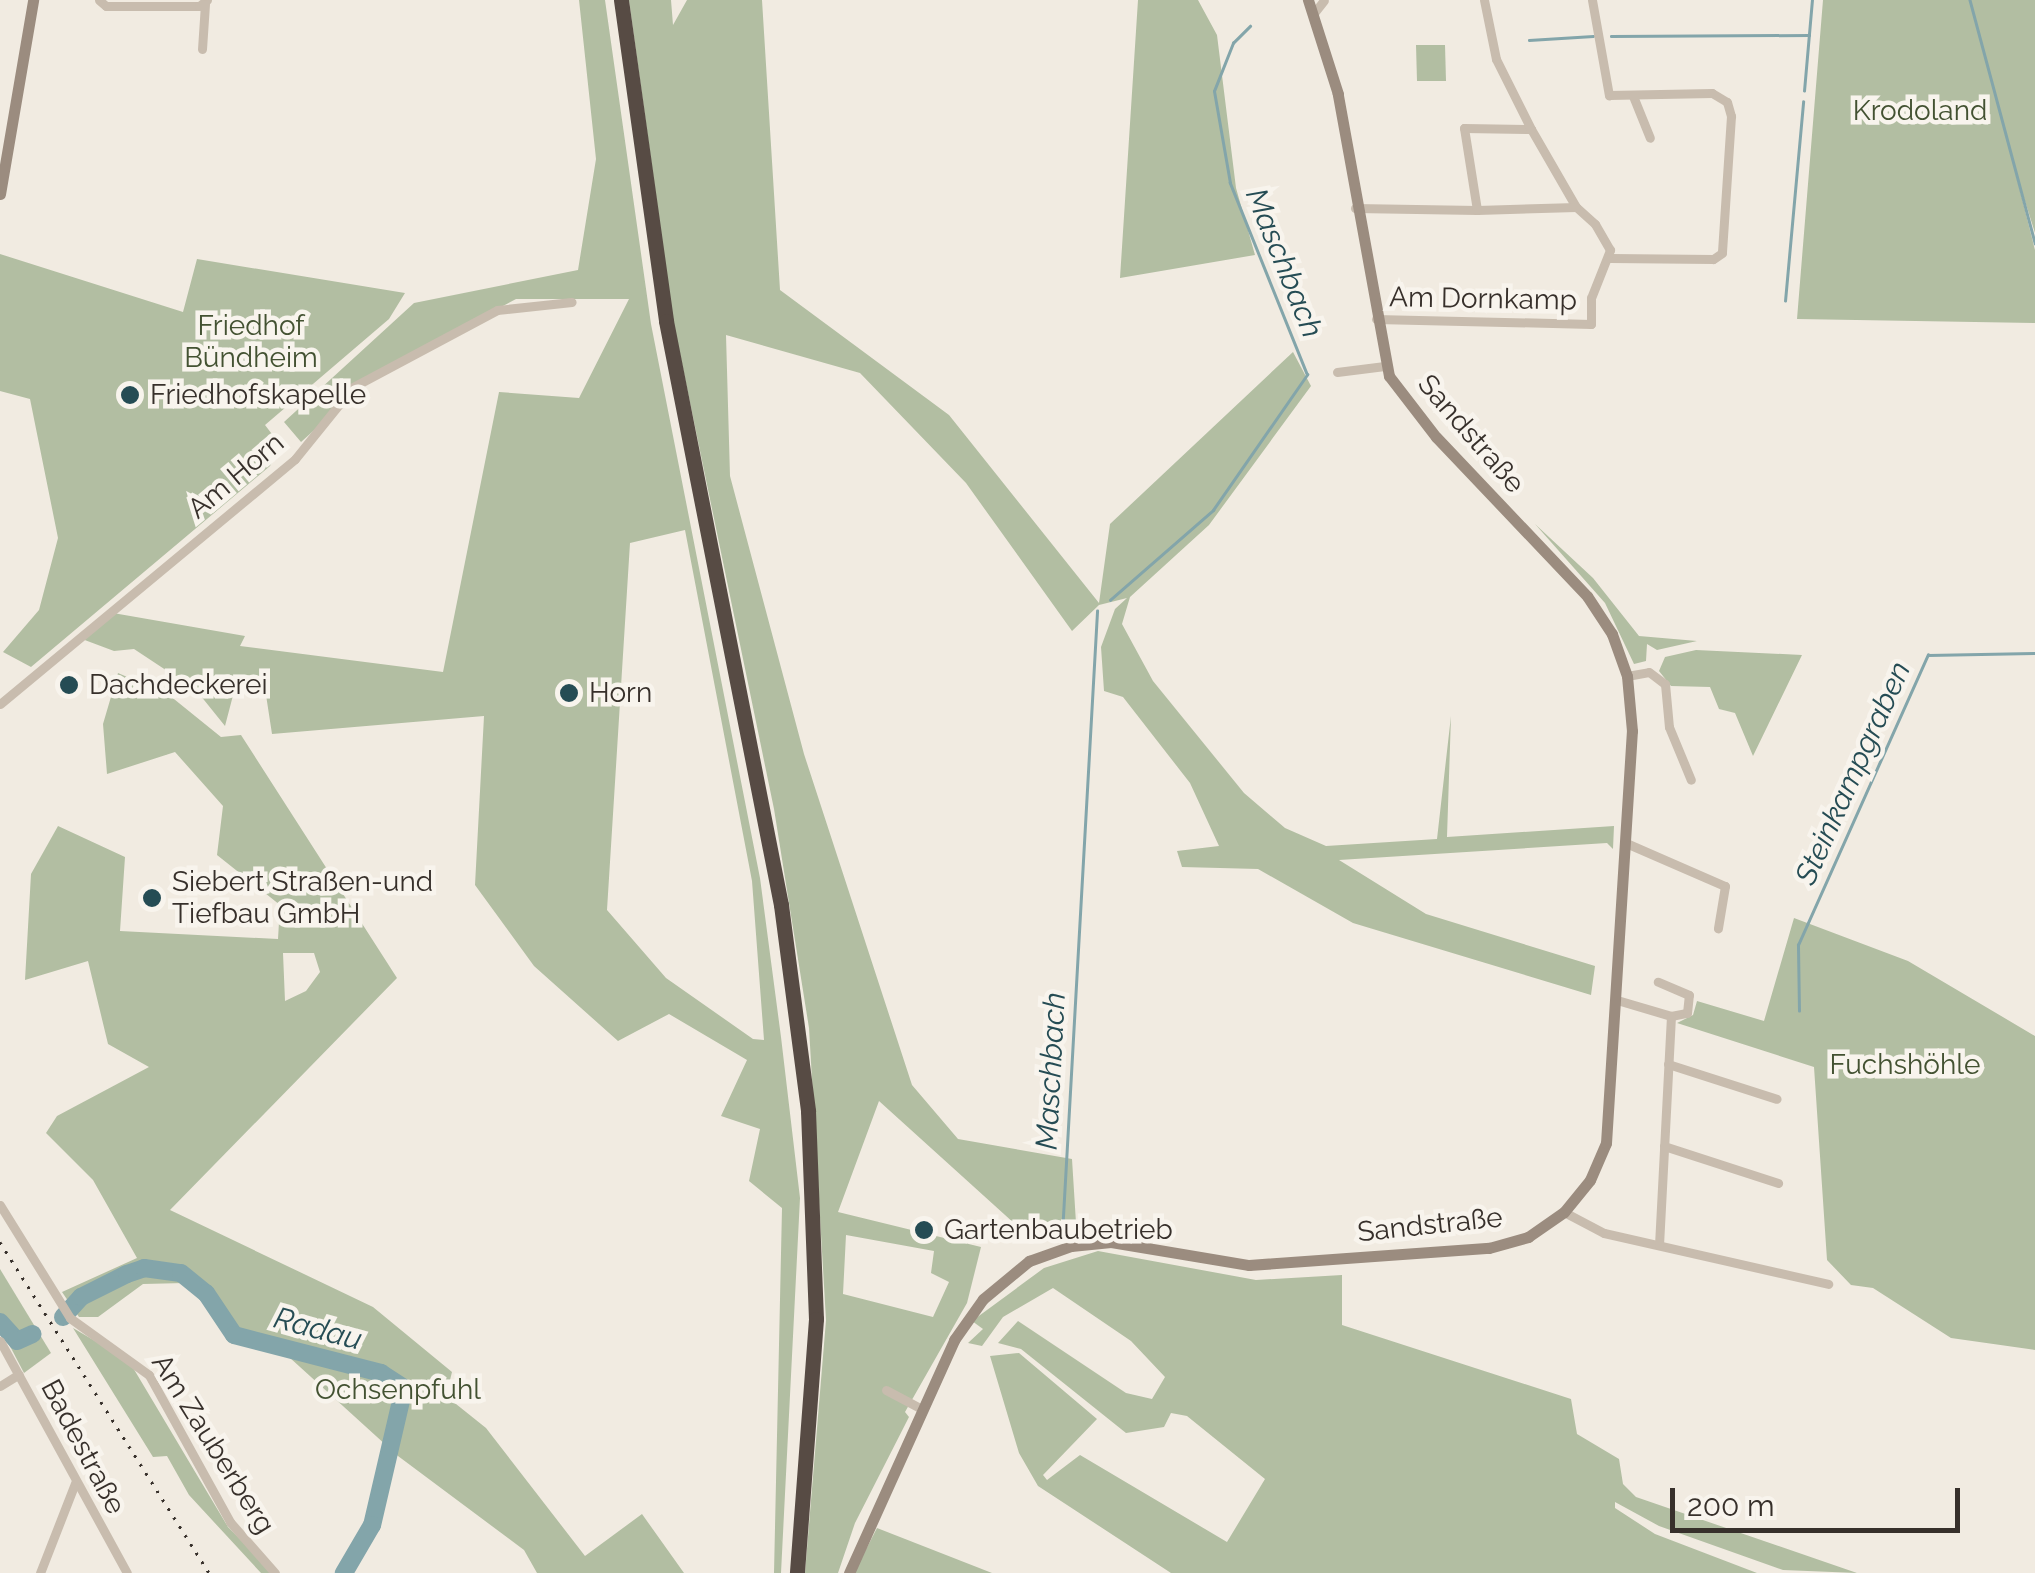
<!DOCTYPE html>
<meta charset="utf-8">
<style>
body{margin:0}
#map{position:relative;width:2035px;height:1573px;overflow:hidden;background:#f1ebe1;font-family:Raleway,sans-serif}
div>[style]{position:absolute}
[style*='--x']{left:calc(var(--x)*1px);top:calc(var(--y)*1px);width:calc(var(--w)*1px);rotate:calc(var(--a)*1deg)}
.green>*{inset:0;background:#b2bea2}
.stream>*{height:2.5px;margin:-1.25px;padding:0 1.25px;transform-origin:1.25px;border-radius:1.25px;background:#83a5aa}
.river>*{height:18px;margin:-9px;padding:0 9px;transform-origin:9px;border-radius:9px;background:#83a5aa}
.street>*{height:9px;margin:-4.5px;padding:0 4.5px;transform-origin:4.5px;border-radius:4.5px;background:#c8bcae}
.secondary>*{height:11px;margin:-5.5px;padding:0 5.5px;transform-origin:5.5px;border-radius:5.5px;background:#9b8c7f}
.highway>*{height:15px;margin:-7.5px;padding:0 7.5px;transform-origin:7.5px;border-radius:7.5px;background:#574b44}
.rail>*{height:2.5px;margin-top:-1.25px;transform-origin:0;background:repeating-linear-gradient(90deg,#37302b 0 2.5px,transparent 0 10.5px)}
.dots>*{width:28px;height:28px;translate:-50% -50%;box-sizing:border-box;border:5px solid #f8f4ed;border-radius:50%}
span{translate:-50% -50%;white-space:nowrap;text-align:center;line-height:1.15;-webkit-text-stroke:9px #f8f4ed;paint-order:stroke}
.park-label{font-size:28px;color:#435232}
.street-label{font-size:28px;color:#37302b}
.poi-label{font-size:28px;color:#37302b}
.left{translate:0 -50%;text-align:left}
.water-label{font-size:30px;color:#254c54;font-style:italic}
.scale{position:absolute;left:1670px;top:1488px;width:290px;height:45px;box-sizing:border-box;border:5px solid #37302b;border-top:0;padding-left:12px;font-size:30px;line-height:35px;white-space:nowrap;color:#37302b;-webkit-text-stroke:8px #f8f4ed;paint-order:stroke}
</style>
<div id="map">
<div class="green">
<i style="clip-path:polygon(evenodd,579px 0,605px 0,651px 324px,760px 878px,781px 1037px,800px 1198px,781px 1573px,774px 1573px,782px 1208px,749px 1181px,760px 1129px,721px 1116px,747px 1060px,669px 1014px,618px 1041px,534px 966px,475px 885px,484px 716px,272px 734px,266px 695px,236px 684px,225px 726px,196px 690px,134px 649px,114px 651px,82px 639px,113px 613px,245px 636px,240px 646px,443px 672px,499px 392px,579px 398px,629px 299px,516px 299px,379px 372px,301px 442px,284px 422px,414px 303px,578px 270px,596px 159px,579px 0,685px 530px,752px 881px,764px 1040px,753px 1039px,666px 978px,607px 910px,630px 543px,685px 530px)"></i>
<i style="clip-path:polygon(evenodd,629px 0,671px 0,673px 25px,687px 0,762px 0,780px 290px,949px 415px,1099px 603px,1110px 524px,1293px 352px,1311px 386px,1209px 525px,1130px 597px,1122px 624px,1153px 681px,1244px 793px,1285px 828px,1326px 846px,1437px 839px,1451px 716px,1447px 837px,1614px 826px,1613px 849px,1607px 843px,1339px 860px,1426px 914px,1595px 966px,1591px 995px,1353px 923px,1258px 869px,1182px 867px,1177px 851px,1219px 846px,1190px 783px,1123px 697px,1104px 691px,1101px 647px,1115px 609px,1127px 598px,1099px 605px,1072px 631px,966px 483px,860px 373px,726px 335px,730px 476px,804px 754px,912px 1085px,958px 1139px,1072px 1159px,1076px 1223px,1025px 1233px,879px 1101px,838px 1212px,981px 1247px,967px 1303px,905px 1412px,909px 1417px,855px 1523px,838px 1573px,805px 1573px,826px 1320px,809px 1028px,774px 809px,673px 320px,629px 0,846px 1235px,934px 1251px,931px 1273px,949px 1282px,933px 1317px,843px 1294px,846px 1235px)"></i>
<i style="clip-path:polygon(1138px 0,1198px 0,1217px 35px,1236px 188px,1255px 255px,1120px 278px)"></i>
<i style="clip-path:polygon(1823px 0,2035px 0,2035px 233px,2013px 163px,2035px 250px,2035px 323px,1797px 319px)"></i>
<i style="clip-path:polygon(1416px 45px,1445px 45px,1446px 81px,1417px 81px)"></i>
<i style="clip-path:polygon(0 254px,183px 312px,197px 259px,405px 293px,389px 319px,265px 425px,281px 446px,270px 466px,31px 667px,3px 652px,39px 610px,58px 538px,30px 399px,0 391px)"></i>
<i style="clip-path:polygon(1535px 524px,1593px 578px,1639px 636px,1697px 641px,1657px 650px,1647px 644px,1646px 661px,1634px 664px,1605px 603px)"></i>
<i style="clip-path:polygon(1696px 650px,1802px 655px,1753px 756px,1735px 713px,1719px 709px,1710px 687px,1671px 686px,1659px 671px,1665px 657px)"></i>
<i style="clip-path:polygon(evenodd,118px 673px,169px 695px,221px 737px,241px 735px,397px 978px,170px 1210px,373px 1307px,452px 1372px,446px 1396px,486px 1428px,585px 1556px,642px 1514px,684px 1573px,537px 1573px,524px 1550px,398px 1456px,278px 1347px,214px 1315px,185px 1283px,143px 1284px,98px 1317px,79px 1317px,62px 1292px,137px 1258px,93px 1180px,46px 1133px,57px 1116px,149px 1067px,108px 1044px,88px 961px,25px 980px,31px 874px,58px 826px,125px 857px,120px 931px,278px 939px,280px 905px,217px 855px,223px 806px,175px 752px,107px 774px,103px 724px,118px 673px,283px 953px,314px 953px,320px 972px,306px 991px,285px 1001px,283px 953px)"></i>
<i style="clip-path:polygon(1794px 918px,1908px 961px,2035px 1036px,2035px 1350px,1951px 1338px,1873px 1288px,1851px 1285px,1827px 1260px,1814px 1067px,1677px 1023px,1693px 1015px,1697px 1001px,1764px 1021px)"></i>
<i style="clip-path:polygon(1098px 1251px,1256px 1280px,1342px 1275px,1342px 1325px,1571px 1399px,1577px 1434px,1619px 1459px,1623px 1484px,1636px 1497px,1857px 1573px,1783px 1570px,1659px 1526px,1615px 1502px,1615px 1508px,1655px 1534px,1757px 1573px,1171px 1573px,1038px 1486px,1019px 1453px,990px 1356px,1019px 1353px,1097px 1419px,1043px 1475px,1047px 1480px,1080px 1455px,1227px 1542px,1265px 1479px,1187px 1416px,1171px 1413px,1164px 1427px,1126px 1433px,1021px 1349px,998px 1343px,1018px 1321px,1126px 1393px,1152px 1399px,1165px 1377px,1131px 1341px,1053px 1288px,1003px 1317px,982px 1346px,968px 1343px,983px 1329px,972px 1321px,1044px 1268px)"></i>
<i style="clip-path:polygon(0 1269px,51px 1353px,24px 1373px,0 1327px)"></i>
<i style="clip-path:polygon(73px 1328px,129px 1361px,228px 1527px,274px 1573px,261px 1573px,189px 1495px,167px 1456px,153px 1457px)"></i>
<i style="clip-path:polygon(877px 1528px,992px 1573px,854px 1573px)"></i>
</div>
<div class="stream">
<i style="--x:1970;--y:0;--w:252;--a:75"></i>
<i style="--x:1611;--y:36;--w:198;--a:-0.3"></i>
<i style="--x:1529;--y:40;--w:64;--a:-3.6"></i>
<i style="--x:1804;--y:91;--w:91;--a:-85"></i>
<i style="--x:1785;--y:301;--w:200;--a:-84.8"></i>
<i style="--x:1110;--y:600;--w:137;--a:-41.1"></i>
<i style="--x:1213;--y:510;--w:165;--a:-55.2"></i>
<i style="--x:1307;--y:375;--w:207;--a:-111.9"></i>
<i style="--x:1230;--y:183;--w:93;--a:-99.9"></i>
<i style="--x:1214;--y:91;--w:52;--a:-68.4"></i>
<i style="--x:1233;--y:43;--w:24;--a:-45"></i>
<i style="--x:1799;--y:1011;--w:66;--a:-90.9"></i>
<i style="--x:1798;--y:945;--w:318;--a:-65.9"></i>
<i style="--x:1928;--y:655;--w:107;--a:-1.1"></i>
<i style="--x:1062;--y:1234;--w:624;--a:-86.78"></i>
</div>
<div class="river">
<i style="--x:63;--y:1317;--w:27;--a:-48"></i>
<i style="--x:81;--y:1297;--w:51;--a:-26.6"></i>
<i style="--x:127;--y:1274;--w:18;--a:-19"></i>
<i style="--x:144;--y:1268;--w:37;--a:8"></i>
<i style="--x:181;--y:1273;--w:32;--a:39"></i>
<i style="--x:206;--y:1293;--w:50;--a:56.3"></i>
<i style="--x:234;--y:1335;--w:152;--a:14.5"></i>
<i style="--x:381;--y:1373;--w:27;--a:33"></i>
<i style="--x:404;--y:1388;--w:141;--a:103.1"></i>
<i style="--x:372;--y:1525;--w:56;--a:120.3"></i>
<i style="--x:0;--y:1322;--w:25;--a:48"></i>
<i style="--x:17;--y:1341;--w:17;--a:-24"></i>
</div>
<div class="street">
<i style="--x:99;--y:0;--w:9;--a:41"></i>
<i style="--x:106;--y:6;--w:93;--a:0"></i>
<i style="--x:199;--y:6;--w:10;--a:-37"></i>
<i style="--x:1592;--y:0;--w:97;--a:79.9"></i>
<i style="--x:1609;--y:95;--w:103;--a:-1.1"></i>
<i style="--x:1712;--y:93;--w:17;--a:31"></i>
<i style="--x:1727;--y:102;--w:15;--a:74"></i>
<i style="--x:1731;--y:116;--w:137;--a:93.8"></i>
<i style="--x:1722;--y:253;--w:11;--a:146"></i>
<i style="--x:1713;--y:259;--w:103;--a:-179.4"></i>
<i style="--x:1314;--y:13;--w:16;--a:-52"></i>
<i style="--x:202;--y:49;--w:45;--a:-86.2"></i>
<i style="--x:1633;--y:96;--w:45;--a:68"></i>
<i style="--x:1531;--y:129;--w:90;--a:60"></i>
<i style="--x:1355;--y:208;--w:122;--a:0.9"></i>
<i style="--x:1376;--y:319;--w:215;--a:1.3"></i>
<i style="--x:1591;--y:324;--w:26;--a:-90"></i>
<i style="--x:1591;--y:298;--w:52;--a:-68.4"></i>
<i style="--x:1610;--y:250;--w:30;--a:-120"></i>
<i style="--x:1595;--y:224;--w:25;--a:-138"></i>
<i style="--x:1576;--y:207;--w:99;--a:178.3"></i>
<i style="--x:1477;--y:210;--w:83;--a:-99"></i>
<i style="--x:1464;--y:128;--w:67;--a:0.9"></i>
<i style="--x:1531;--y:129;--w:78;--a:-116.6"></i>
<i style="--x:1496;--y:59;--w:60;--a:-101.5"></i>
<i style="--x:1337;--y:372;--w:48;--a:-7.1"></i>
<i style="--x:1627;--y:676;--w:22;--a:-10"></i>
<i style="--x:1649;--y:672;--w:20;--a:37"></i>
<i style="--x:1665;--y:684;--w:43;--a:84.7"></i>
<i style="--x:1669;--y:727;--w:57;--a:67.5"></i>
<i style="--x:0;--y:704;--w:383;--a:-39.7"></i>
<i style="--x:295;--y:459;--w:92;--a:-51.1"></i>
<i style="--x:353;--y:387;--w:163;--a:-28.1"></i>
<i style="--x:497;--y:310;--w:75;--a:-6.1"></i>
<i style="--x:1626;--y:843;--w:108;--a:23.5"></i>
<i style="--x:1725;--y:886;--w:43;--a:99.5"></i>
<i style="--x:1617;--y:1000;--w:56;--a:16.5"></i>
<i style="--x:1671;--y:1016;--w:16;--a:-11"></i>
<i style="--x:1687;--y:1013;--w:18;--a:-84"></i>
<i style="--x:1689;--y:995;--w:34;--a:-157"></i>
<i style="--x:1668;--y:1064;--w:114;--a:17.8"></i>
<i style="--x:1664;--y:1146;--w:120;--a:18"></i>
<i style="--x:0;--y:1205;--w:133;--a:58.2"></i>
<i style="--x:70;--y:1318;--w:97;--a:35.8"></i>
<i style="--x:149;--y:1375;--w:168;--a:61.1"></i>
<i style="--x:230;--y:1522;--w:68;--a:48.6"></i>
<i style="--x:1564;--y:1212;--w:45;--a:27.7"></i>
<i style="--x:1604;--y:1233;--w:230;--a:12.8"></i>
<i style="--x:1659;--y:1245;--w:229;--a:-87"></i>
<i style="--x:0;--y:1341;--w:264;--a:61.3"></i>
<i style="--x:0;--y:1386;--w:22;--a:-32"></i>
<i style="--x:886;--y:1390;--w:40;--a:28"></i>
<i style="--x:40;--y:1573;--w:97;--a:-68.7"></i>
</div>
<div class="secondary">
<i style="--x:0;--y:194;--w:197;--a:-80.3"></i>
<i style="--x:849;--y:1573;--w:256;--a:-65.7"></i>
<i style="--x:954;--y:1340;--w:50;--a:-54.7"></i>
<i style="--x:983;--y:1299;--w:60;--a:-39.6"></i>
<i style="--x:1029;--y:1261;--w:45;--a:-19.7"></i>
<i style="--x:1071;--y:1246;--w:40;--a:-5.7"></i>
<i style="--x:1111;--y:1242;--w:140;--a:9.5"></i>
<i style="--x:1249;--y:1265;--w:241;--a:-4.1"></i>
<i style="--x:1489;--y:1248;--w:41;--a:-15.8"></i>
<i style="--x:1528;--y:1237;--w:44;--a:-34.8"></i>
<i style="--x:1564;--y:1212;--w:41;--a:-50.9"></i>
<i style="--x:1590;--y:1180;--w:40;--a:-66.6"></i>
<i style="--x:1606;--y:1143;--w:413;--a:-86.4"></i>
<i style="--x:1632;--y:731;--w:55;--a:-95.2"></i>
<i style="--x:1627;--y:676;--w:45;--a:-109.7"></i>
<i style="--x:1612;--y:634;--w:45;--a:-123.3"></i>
<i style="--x:1587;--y:596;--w:219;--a:-133.5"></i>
<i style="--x:1436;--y:437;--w:77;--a:-127.6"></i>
<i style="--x:1389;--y:376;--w:287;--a:-100.3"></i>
<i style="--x:1338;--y:94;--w:99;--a:-107.7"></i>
</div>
<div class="highway">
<i style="--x:621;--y:0;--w:324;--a:82"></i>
<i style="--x:666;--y:321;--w:595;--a:78.86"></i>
<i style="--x:781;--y:905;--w:208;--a:82.5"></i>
<i style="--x:808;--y:1111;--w:208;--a:87.8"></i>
<i style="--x:816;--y:1319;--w:255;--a:94.3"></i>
</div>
<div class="rail">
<i style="--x:0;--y:1242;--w:391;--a:57.7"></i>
</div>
<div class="dots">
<i style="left:130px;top:395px;background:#254c54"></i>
<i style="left:69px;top:685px;background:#254c54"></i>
<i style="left:569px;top:693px;background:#254c54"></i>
<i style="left:152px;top:898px;background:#254c54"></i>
<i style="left:924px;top:1230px;background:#254c54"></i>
</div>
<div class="park-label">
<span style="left:1920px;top:111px">Krodoland</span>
<span style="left:251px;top:342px">Friedhof<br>Bündheim</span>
<span style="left:1905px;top:1065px">Fuchshöhle</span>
<span style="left:398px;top:1390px">Ochsenpfuhl</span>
</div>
<div class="street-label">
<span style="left:1483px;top:299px;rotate:1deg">Am Dornkamp</span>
<span style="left:1471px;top:434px;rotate:49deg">Sandstraße</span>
<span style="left:236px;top:476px;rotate:-40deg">Am Horn</span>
<span style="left:1430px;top:1225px;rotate:-6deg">Sandstraße</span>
<span style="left:213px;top:1444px;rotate:58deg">Am Zauberberg</span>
<span style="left:83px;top:1447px;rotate:62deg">Badestraße</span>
</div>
<div class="poi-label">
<span class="left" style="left:150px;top:395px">Friedhofskapelle</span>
<span class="left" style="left:89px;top:685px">Dachdeckerei</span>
<span class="left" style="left:589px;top:693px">Horn</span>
<span class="left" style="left:172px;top:898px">Siebert Straßen-und<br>Tiefbau GmbH</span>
<span class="left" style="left:944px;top:1230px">Gartenbaubetrieb</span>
</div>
<div class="water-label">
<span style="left:1284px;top:263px;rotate:68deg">Maschbach</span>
<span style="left:1853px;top:773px;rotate:-66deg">Steinkampgraben</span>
<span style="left:1051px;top:1071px;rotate:-87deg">Maschbach</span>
<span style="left:318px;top:1329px;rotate:15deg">Radau</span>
</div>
<div class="scale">200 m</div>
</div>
